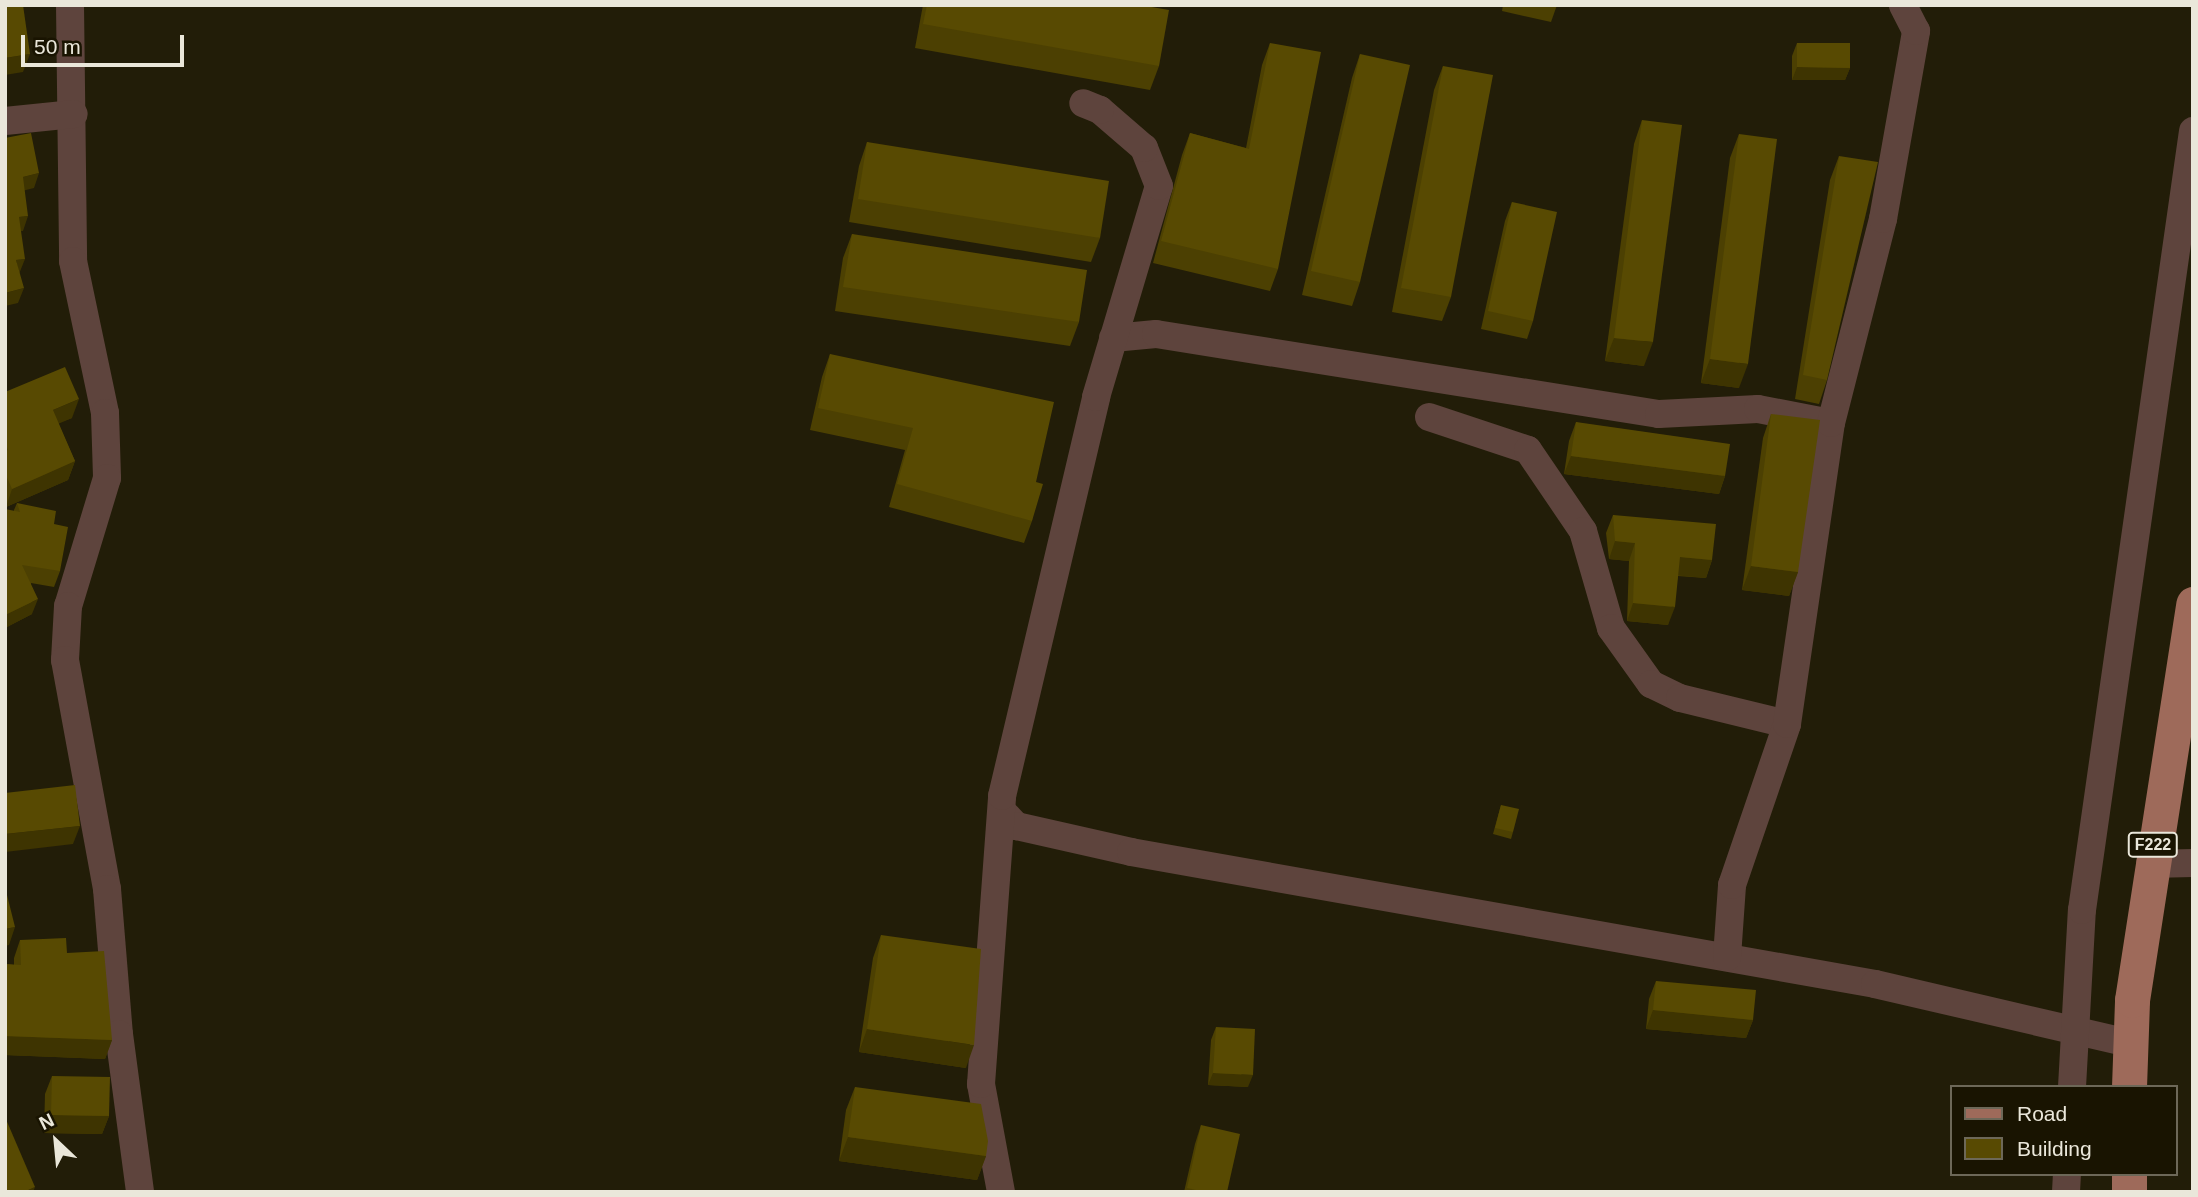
<!DOCTYPE html>
<style>
body{margin:0}
#map{position:relative;width:2198px;height:1197px;overflow:hidden;background:#221d08;font-family:Arial,sans-serif}
div>[style]{position:absolute}
[style*='--x']{left:calc(var(--x)*1px);top:calc(var(--y)*1px);width:calc(var(--w)*1px);rotate:calc(var(--a)*1deg)}
.minor>*{height:28px;margin:-14px;padding:0 14px;transform-origin:14px;border-radius:14px;background:#5e443d}
.major>*{height:35px;margin:-17.5px;padding:0 17.5px;transform-origin:17.5px;border-radius:17.5px;background:#9e6a5a}
.wall>*{inset:0;background:#4c4002}
.shaded-wall>*{inset:0;background:#3e3401}
.building>*{inset:0;background:#584a02}
span{translate:-50% -50%;white-space:nowrap;text-align:center;line-height:1.15;-webkit-text-stroke:5px #191401;paint-order:stroke}
.shield-label span{padding:2px 5px;background:#191401;border:2px solid;border-radius:5px;-webkit-text-stroke-width:0}
.shield-label{font-size:16px;color:#eae7da;font-weight:700}
.frame{position:absolute;inset:0;border:7px solid #eae7da;pointer-events:none}
.legend{position:absolute;left:1950px;top:1085px;width:228px;height:91px;box-sizing:border-box;background:#191401;border:2px solid #6d6858;margin:0;padding:9px 12px;list-style:none;font-size:21px;color:#eae7da}
.legend li{display:flex;align-items:center;gap:14px;height:35px}
.legend b{width:35px;border:2px solid #6d6858}
.north{position:absolute;left:21px;top:1106px;width:70px;height:70px;-webkit-text-stroke:5px #191401;paint-order:stroke;rotate:334deg;font-size:19px;font-weight:700;line-height:28px;text-align:center;color:#eae7da}
.north::after{content:'';display:block;margin:auto;width:24px;height:32px;background:#eae7da;clip-path:polygon(50% 0,100% 100%,50% 72%,0 100%)}
.scale{position:absolute;left:21px;top:35px;width:163px;height:32px;box-sizing:border-box;border:4px solid #eae7da;border-top:0;padding-left:9px;font-size:21px;line-height:24px;white-space:nowrap;color:#eae7da;-webkit-text-stroke:5px #191401;paint-order:stroke}
</style>
<div id="map">
<div class="minor">
<i style="--x:70;--y:5;--w:256;--a:89.3"></i>
<i style="--x:73;--y:261;--w:155;--a:78.1"></i>
<i style="--x:105;--y:413;--w:65;--a:88.2"></i>
<i style="--x:107;--y:478;--w:134;--a:106.9"></i>
<i style="--x:68;--y:606;--w:54;--a:93.2"></i>
<i style="--x:65;--y:660;--w:233;--a:79.6"></i>
<i style="--x:107;--y:889;--w:145;--a:85.3"></i>
<i style="--x:119;--y:1034;--w:159;--a:82.4"></i>
<i style="--x:5;--y:121;--w:69;--a:-5.8"></i>
<i style="--x:1113;--y:338;--w:43;--a:-5.3"></i>
<i style="--x:1156;--y:334;--w:509;--a:9.04"></i>
<i style="--x:1659;--y:414;--w:99;--a:-2.9"></i>
<i style="--x:1758;--y:409;--w:74;--a:10.9"></i>
<i style="--x:1429;--y:417;--w:104;--a:18.4"></i>
<i style="--x:1528;--y:450;--w:98;--a:55.8"></i>
<i style="--x:1583;--y:531;--w:101;--a:73.9"></i>
<i style="--x:1611;--y:628;--w:69;--a:54.5"></i>
<i style="--x:1651;--y:684;--w:32;--a:26"></i>
<i style="--x:1680;--y:698;--w:110;--a:13.7"></i>
<i style="--x:1004;--y:813;--w:18;--a:47"></i>
<i style="--x:1016;--y:826;--w:118;--a:12.7"></i>
<i style="--x:1131;--y:852;--w:756;--a:10.06"></i>
<i style="--x:1875;--y:984;--w:261;--a:13.1"></i>
<i style="--x:2150;--y:864;--w:43;--a:-1.3"></i>
<i style="--x:1727;--y:957;--w:72;--a:-86"></i>
<i style="--x:1732;--y:885;--w:170;--a:-71.1"></i>
<i style="--x:1787;--y:724;--w:304;--a:-81.7"></i>
<i style="--x:1831;--y:423;--w:211;--a:-75.7"></i>
<i style="--x:1883;--y:219;--w:191;--a:-80"></i>
<i style="--x:1916;--y:31;--w:29;--a:-117"></i>
<i style="--x:2072;--y:1087;--w:177;--a:-86.8"></i>
<i style="--x:2082;--y:910;--w:787;--a:-81.89"></i>
<i style="--x:1001;--y:1192;--w:110;--a:-100.5"></i>
<i style="--x:981;--y:1084;--w:289;--a:-85.8"></i>
<i style="--x:1002;--y:796;--w:410;--a:-76.7"></i>
<i style="--x:1096;--y:397;--w:220;--a:-73.4"></i>
<i style="--x:1159;--y:186;--w:41;--a:-111.5"></i>
<i style="--x:1144;--y:148;--w:58;--a:-139.2"></i>
<i style="--x:1100;--y:110;--w:18;--a:-158"></i>
<i style="--x:2066;--y:1192;--w:18;--a:-87"></i>
</div>
<div class="major">
<i style="--x:2129;--y:1087;--w:87;--a:-88"></i>
<i style="--x:2132;--y:1000;--w:401;--a:-81.2"></i>
<i style="--x:2129;--y:1174;--w:18;--a:90"></i>
</div>
<div class="wall">
<i style="clip-path:polygon(923px 5px,1140px 5px,1159px 66px,1150px 90px,915px 48px)"></i>
<i style="clip-path:polygon(1503px 5px,1557px 5px,1551px 22px,1502px 11px)"></i>
<i style="clip-path:polygon(1270px 43px,1278px 269px,1270px 291px,1153px 263px,1182px 155px,1190px 133px,1246px 148px,1262px 65px)"></i>
<i style="clip-path:polygon(1797px 43px,1850px 68px,1845px 80px,1792px 80px,1792px 56px)"></i>
<i style="clip-path:polygon(1360px 54px,1360px 282px,1352px 306px,1302px 295px,1352px 78px)"></i>
<i style="clip-path:polygon(1443px 66px,1451px 297px,1442px 321px,1392px 312px,1434px 90px)"></i>
<i style="clip-path:polygon(1642px 120px,1644px 366px,1605px 361px,1634px 144px)"></i>
<i style="clip-path:polygon(1739px 134px,1739px 388px,1701px 383px,1730px 158px)"></i>
<i style="clip-path:polygon(867px 142px,1100px 238px,1091px 262px,849px 222px,859px 166px)"></i>
<i style="clip-path:polygon(1839px 156px,1827px 380px,1819px 404px,1795px 399px,1830px 180px)"></i>
<i style="clip-path:polygon(1512px 202px,1533px 321px,1527px 339px,1481px 329px,1505px 221px)"></i>
<i style="clip-path:polygon(852px 234px,1079px 322px,1070px 346px,835px 311px,843px 258px)"></i>
<i style="clip-path:polygon(830px 354px,1036px 482px,1032px 521px,1024px 543px,889px 507px,905px 450px,810px 430px,822px 377px)"></i>
<i style="clip-path:polygon(5px 392px,72px 418px,58px 423px,75px 461px,68px 480px,6px 507px)"></i>
<i style="clip-path:polygon(1771px 414px,1798px 572px,1789px 596px,1742px 590px,1763px 438px)"></i>
<i style="clip-path:polygon(1576px 422px,1725px 476px,1719px 494px,1564px 474px,1569px 441px)"></i>
<i style="clip-path:polygon(17px 503px,54px 524px,60px 571px,54px 587px,31px 583px,32px 614px,5px 628px,14px 510px)"></i>
<i style="clip-path:polygon(1613px 515px,1712px 560px,1706px 578px,1678px 576px,1668px 625px,1627px 621px,1629px 561px,1609px 559px,1606px 533px)"></i>
<i style="clip-path:polygon(1501px 805px,1513px 832px,1511px 839px,1493px 834px)"></i>
<i style="clip-path:polygon(881px 935px,966px 1068px,859px 1052px,873px 958px)"></i>
<i style="clip-path:polygon(20px 940px,67px 953px,112px 1040px,105px 1059px,5px 1055px,5px 964px,14px 965px,14px 958px)"></i>
<i style="clip-path:polygon(1656px 981px,1753px 1020px,1746px 1038px,1646px 1029px,1649px 999px)"></i>
<i style="clip-path:polygon(1216px 1027px,1248px 1087px,1208px 1085px,1211px 1040px)"></i>
<i style="clip-path:polygon(52px 1076px,109px 1116px,102px 1134px,44px 1133px,45px 1094px)"></i>
<i style="clip-path:polygon(855px 1087px,986px 1156px,977px 1180px,839px 1161px,846px 1110px)"></i>
<i style="clip-path:polygon(1201px 1125px,1227px 1192px,1184px 1192px,1195px 1144px)"></i>
</div>
<div class="shaded-wall">
<i style="clip-path:polygon(30px 54px,23px 72px,5px 75px,5px 58px)"></i>
<i style="clip-path:polygon(1797px 67px,1850px 68px,1845px 80px,1792px 80px)"></i>
<i style="clip-path:polygon(39px 173px,34px 188px,18px 192px,23px 177px)"></i>
<i style="clip-path:polygon(28px 216px,23px 231px,13px 232px,19px 217px)"></i>
<i style="clip-path:polygon(25px 259px,19px 274px,16px 260px)"></i>
<i style="clip-path:polygon(24px 288px,18px 303px,5px 306px,5px 293px)"></i>
<i style="clip-path:polygon(1614px 338px,1653px 342px,1644px 366px,1605px 361px)"></i>
<i style="clip-path:polygon(1710px 359px,1748px 364px,1739px 388px,1701px 383px)"></i>
<i style="clip-path:polygon(79px 399px,72px 418px,46px 429px,53px 410px)"></i>
<i style="clip-path:polygon(1571px 456px,1725px 476px,1719px 494px,1564px 474px)"></i>
<i style="clip-path:polygon(75px 461px,68px 480px,6px 507px,12px 489px)"></i>
<i style="clip-path:polygon(1615px 541px,1635px 543px,1629px 561px,1609px 559px)"></i>
<i style="clip-path:polygon(1680px 557px,1712px 560px,1706px 578px,1673px 575px)"></i>
<i style="clip-path:polygon(1751px 566px,1798px 572px,1789px 596px,1742px 590px)"></i>
<i style="clip-path:polygon(38px 599px,32px 614px,5px 628px,5px 615px)"></i>
<i style="clip-path:polygon(1633px 603px,1675px 607px,1668px 625px,1627px 621px)"></i>
<i style="clip-path:polygon(80px 826px,73px 844px,5px 852px,5px 834px)"></i>
<i style="clip-path:polygon(15px 927px,9px 945px,5px 946px,5px 929px)"></i>
<i style="clip-path:polygon(1653px 1010px,1753px 1020px,1746px 1038px,1646px 1029px)"></i>
<i style="clip-path:polygon(867px 1029px,974px 1045px,966px 1068px,859px 1052px)"></i>
<i style="clip-path:polygon(5px 1036px,112px 1040px,105px 1059px,5px 1055px)"></i>
<i style="clip-path:polygon(1213px 1073px,1253px 1075px,1248px 1087px,1208px 1085px)"></i>
<i style="clip-path:polygon(51px 1115px,109px 1116px,102px 1134px,44px 1133px)"></i>
<i style="clip-path:polygon(848px 1137px,986px 1156px,977px 1180px,839px 1161px)"></i>
<i style="clip-path:polygon(35px 1187px,33px 1192px,24px 1192px)"></i>
</div>
<div class="building">
<i style="clip-path:polygon(5px 5px,23px 5px,30px 54px,5px 58px)"></i>
<i style="clip-path:polygon(927px 5px,1140px 5px,1169px 10px,1159px 66px,923px 24px)"></i>
<i style="clip-path:polygon(1270px 43px,1321px 52px,1278px 269px,1161px 241px,1190px 133px,1249px 149px)"></i>
<i style="clip-path:polygon(1797px 43px,1850px 43px,1850px 68px,1797px 67px)"></i>
<i style="clip-path:polygon(1360px 54px,1410px 65px,1360px 282px,1311px 271px)"></i>
<i style="clip-path:polygon(1443px 66px,1493px 75px,1451px 297px,1401px 288px)"></i>
<i style="clip-path:polygon(1642px 120px,1682px 125px,1653px 342px,1614px 338px)"></i>
<i style="clip-path:polygon(31px 133px,39px 173px,23px 177px,28px 216px,19px 217px,25px 259px,16px 260px,24px 288px,5px 293px,5px 138px)"></i>
<i style="clip-path:polygon(1739px 134px,1777px 139px,1748px 364px,1710px 359px)"></i>
<i style="clip-path:polygon(867px 142px,1109px 181px,1100px 238px,858px 199px)"></i>
<i style="clip-path:polygon(1839px 156px,1878px 162px,1827px 380px,1803px 375px)"></i>
<i style="clip-path:polygon(1512px 202px,1557px 212px,1533px 321px,1488px 311px)"></i>
<i style="clip-path:polygon(852px 234px,1087px 270px,1079px 322px,843px 287px)"></i>
<i style="clip-path:polygon(830px 354px,1054px 402px,1036px 482px,1043px 484px,1032px 521px,897px 484px,913px 428px,818px 408px)"></i>
<i style="clip-path:polygon(65px 367px,79px 399px,53px 410px,75px 461px,12px 489px,5px 473px,5px 451px,8px 450px,5px 442px,5px 392px)"></i>
<i style="clip-path:polygon(1771px 414px,1820px 420px,1798px 572px,1751px 566px)"></i>
<i style="clip-path:polygon(1576px 422px,1730px 444px,1725px 476px,1571px 456px)"></i>
<i style="clip-path:polygon(17px 503px,56px 511px,54px 524px,68px 527px,60px 571px,22px 565px,38px 599px,5px 615px,5px 509px,20px 512px)"></i>
<i style="clip-path:polygon(1613px 515px,1716px 524px,1712px 560px,1680px 557px,1675px 607px,1633px 603px,1635px 543px,1615px 541px)"></i>
<i style="clip-path:polygon(75px 785px,80px 826px,5px 834px,5px 793px)"></i>
<i style="clip-path:polygon(1501px 805px,1519px 809px,1513px 832px,1495px 828px)"></i>
<i style="clip-path:polygon(5px 887px,15px 927px,5px 929px)"></i>
<i style="clip-path:polygon(881px 935px,981px 949px,974px 1045px,867px 1029px)"></i>
<i style="clip-path:polygon(66px 938px,67px 953px,104px 951px,112px 1040px,5px 1036px,5px 964px,21px 965px,20px 940px)"></i>
<i style="clip-path:polygon(1656px 981px,1756px 990px,1753px 1020px,1653px 1010px)"></i>
<i style="clip-path:polygon(1216px 1027px,1255px 1029px,1253px 1075px,1213px 1073px)"></i>
<i style="clip-path:polygon(52px 1076px,110px 1077px,109px 1116px,51px 1115px)"></i>
<i style="clip-path:polygon(855px 1087px,981px 1104px,988px 1141px,986px 1156px,848px 1137px)"></i>
<i style="clip-path:polygon(5px 1117px,35px 1187px,24px 1192px,5px 1192px)"></i>
<i style="clip-path:polygon(1201px 1125px,1240px 1134px,1227px 1192px,1204px 1192px,1187px 1188px)"></i>
</div>
<div class="shield-label">
<span style="left:2153px;top:845px">F222</span>
</div>
<div class="frame"></div>
<ul class="legend">
<li><b style="height:9px;background:#9e6a5a"></b>Road</li>
<li><b style="height:19px;background:#584a02"></b>Building</li>
</ul>
<div class="north">N</div>
<div class="scale">50 m</div>
</div>
